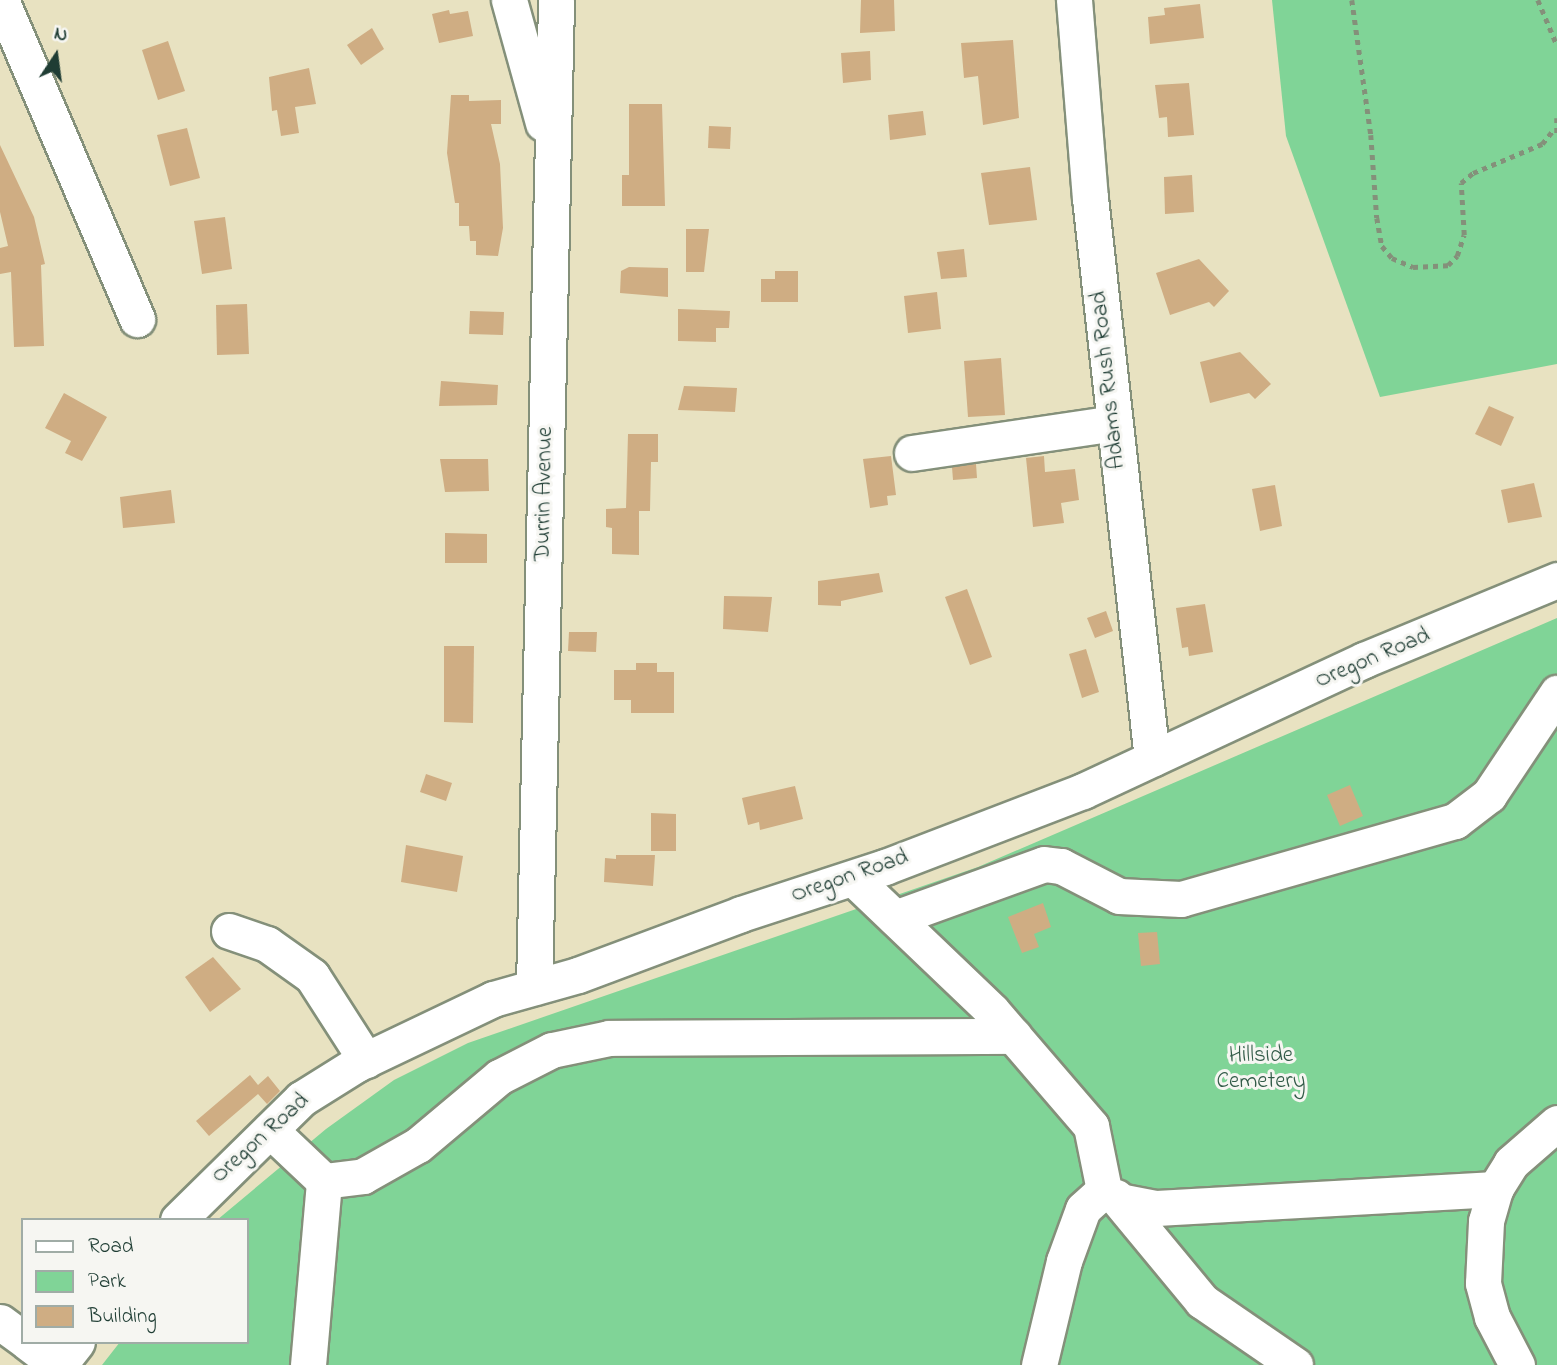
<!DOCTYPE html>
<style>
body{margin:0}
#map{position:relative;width:1557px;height:1365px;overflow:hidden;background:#e8e2c1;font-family:"Indie Flower",sans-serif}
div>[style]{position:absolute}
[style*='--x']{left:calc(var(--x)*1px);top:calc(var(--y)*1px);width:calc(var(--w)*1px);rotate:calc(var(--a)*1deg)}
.green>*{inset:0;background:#80d497}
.building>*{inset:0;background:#cfad83}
.path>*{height:4.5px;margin-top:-2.25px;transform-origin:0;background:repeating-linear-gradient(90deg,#84907a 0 5px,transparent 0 10px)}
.roads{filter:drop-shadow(2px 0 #84907a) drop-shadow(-2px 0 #84907a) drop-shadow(0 2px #84907a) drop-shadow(0 -2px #84907a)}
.minor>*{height:35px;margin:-17.5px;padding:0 17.5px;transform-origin:17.5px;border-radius:17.5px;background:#fff}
span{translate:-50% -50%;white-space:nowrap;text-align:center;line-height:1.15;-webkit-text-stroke:6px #f6f6f2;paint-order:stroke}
.street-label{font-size:23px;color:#1f3d34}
.park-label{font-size:23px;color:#325b48}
.legend{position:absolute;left:21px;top:1218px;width:228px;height:126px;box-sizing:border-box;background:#f6f6f2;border:2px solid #a0aca6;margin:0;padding:9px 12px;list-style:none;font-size:21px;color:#1f3d34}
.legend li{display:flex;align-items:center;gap:14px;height:35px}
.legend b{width:35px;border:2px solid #a0aca6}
.north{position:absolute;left:21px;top:21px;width:70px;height:70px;-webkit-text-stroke:5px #f6f6f2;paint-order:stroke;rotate:13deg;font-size:19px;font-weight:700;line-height:28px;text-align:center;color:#1f3d34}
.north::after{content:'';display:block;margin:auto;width:24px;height:32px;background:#1f3d34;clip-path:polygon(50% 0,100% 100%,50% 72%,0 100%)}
</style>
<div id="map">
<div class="green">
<i style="clip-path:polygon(1272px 0,1557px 0,1557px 364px,1380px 397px,1286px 136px)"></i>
<i style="clip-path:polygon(1557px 618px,1557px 1365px,102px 1365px,120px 1342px,247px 1342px,247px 1220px,217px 1220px,326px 1129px,394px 1080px,468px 1043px,978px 867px)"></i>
</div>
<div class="building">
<i style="clip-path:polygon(861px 0,894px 0,895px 31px,860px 33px)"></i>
<i style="clip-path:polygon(1200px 4px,1204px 38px,1150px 44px,1148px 17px,1165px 15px,1164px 8px)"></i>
<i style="clip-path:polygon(449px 10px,450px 14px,468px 11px,473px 36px,439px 43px,432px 14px)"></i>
<i style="clip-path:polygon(372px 28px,384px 49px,361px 65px,347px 45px)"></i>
<i style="clip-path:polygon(1013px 40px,1019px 118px,983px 125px,978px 76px,964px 78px,961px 43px)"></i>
<i style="clip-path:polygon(168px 41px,185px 91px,158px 100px,142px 50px)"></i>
<i style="clip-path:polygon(870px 51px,871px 80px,843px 83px,841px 53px)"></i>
<i style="clip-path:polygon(309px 68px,316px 104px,295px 107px,299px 133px,281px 136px,277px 110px,272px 111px,269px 77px)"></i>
<i style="clip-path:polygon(1189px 83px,1194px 135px,1168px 137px,1167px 117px,1159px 118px,1155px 85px)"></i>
<i style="clip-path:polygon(451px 95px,469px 95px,469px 101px,501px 100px,501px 124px,491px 124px,500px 164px,503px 228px,498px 256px,476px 255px,476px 241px,470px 241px,469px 226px,459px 226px,459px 203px,455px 203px,447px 153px)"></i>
<i style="clip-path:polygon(629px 104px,662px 104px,665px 206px,622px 206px,622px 175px,629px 175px)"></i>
<i style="clip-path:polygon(923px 111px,926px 135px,890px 140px,888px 115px)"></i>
<i style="clip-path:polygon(709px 126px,731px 127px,730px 149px,708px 148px)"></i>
<i style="clip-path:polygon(187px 128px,200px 178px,170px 186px,157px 135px)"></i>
<i style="clip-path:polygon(0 145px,34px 217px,45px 264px,41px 265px,44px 346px,14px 347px,11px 272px,0 274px,0 248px,8px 246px,0 212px)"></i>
<i style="clip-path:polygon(1030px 167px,1037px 220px,989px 225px,981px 173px)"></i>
<i style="clip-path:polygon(1192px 175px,1194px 212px,1165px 214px,1164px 177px)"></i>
<i style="clip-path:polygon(225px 217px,232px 269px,202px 274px,194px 221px)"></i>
<i style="clip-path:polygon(686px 229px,709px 229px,704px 272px,686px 272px)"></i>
<i style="clip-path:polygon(964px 249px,967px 277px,941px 279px,937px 252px)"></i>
<i style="clip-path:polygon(1199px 259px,1229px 291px,1214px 307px,1209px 302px,1170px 315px,1156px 273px)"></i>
<i style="clip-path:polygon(629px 267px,668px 268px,668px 297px,620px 293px,621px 271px)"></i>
<i style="clip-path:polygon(775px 271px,798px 271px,798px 302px,761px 302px,761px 279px,775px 279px)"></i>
<i style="clip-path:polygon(937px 292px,941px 329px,908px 333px,904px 296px)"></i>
<i style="clip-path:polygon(247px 304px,249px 354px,217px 355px,216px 305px)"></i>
<i style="clip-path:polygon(678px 309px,730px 311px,729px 328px,716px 328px,716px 342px,678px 341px)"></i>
<i style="clip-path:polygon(470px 311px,504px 312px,503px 335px,469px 334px)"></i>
<i style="clip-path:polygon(1240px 352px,1271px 384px,1255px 399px,1249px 393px,1210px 403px,1200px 362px)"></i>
<i style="clip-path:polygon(1001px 358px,1005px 415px,968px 417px,964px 361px)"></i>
<i style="clip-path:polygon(441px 381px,498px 385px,497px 405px,439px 406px)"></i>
<i style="clip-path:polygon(684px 386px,737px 388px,735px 412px,678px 410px)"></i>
<i style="clip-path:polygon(64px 393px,107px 417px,82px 461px,65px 453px,71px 441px,45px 428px)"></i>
<i style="clip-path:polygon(1489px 406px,1514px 417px,1501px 446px,1475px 434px)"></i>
<i style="clip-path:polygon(628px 434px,658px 434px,658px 462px,651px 462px,650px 511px,639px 511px,639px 555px,612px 554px,612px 528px,606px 527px,606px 509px,626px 508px)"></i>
<i style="clip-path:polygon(891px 456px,896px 495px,887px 496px,888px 505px,870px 508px,863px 459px)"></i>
<i style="clip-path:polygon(1044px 456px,1045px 472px,1075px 469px,1079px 500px,1061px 503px,1064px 523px,1033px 527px,1026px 458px)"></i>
<i style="clip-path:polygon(440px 459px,488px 459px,489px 491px,445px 492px)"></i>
<i style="clip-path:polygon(976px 464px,977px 478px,953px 480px,952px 467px)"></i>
<i style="clip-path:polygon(1534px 483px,1542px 517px,1508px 523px,1501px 490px)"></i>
<i style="clip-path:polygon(1275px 485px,1282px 526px,1260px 531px,1252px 489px)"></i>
<i style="clip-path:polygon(171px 490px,175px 523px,123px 528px,120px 497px)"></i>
<i style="clip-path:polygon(445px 533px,487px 534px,487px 563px,445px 563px)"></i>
<i style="clip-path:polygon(879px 573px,883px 592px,841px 601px,841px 606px,818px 605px,818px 581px)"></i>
<i style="clip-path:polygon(967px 589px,992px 657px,970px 665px,945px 597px)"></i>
<i style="clip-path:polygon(724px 596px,772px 597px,768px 632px,723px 629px)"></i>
<i style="clip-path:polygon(1205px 604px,1213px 652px,1189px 656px,1188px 647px,1182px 648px,1176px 608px)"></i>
<i style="clip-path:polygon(1106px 611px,1113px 631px,1095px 638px,1087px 618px)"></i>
<i style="clip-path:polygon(569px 632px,597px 632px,596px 652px,568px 651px)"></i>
<i style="clip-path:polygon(444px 646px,474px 646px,473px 723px,444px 722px)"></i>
<i style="clip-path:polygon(1086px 649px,1099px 692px,1082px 698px,1069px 654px)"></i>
<i style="clip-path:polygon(636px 663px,657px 663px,657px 672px,674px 672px,674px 713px,631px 713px,631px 700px,614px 700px,614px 670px,636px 670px)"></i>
<i style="clip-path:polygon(426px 774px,452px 783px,446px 801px,420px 792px)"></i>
<i style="clip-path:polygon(1350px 785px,1363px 816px,1340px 826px,1327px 795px)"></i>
<i style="clip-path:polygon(795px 786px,803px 819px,760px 830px,759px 822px,748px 825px,742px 798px)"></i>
<i style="clip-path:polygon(651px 813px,676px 814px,676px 851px,651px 851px)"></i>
<i style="clip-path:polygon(406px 845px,463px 856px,457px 892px,401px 882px)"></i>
<i style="clip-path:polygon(616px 855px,655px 855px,653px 886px,604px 882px,605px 858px,616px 859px)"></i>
<i style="clip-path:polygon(1043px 903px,1051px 927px,1034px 934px,1039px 947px,1022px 953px,1008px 917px)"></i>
<i style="clip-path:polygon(1157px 932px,1160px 964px,1141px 966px,1138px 933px)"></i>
<i style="clip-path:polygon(213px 957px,241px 989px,210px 1012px,185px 977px)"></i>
<i style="clip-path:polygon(250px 1075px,258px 1085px,268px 1076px,280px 1091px,267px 1104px,258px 1094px,209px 1136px,196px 1121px)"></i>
</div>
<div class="path">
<i style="--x:1352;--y:0;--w:136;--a:82"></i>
<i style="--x:1371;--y:135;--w:83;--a:85.9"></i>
<i style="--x:1377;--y:218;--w:28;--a:80"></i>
<i style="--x:1382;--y:246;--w:16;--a:50"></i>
<i style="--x:1392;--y:258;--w:23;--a:23"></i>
<i style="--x:1413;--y:267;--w:35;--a:-3"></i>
<i style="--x:1448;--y:265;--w:13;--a:-45"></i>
<i style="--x:1457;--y:256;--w:22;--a:-72"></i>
<i style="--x:1464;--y:235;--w:52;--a:-93.3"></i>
<i style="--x:1461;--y:183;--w:16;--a:-40"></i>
<i style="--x:1473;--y:173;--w:75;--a:-22.8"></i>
<i style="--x:1542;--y:144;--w:19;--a:-51"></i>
<i style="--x:1538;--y:0;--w:49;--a:67.1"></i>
<i style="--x:1557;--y:118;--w:17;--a:90"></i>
</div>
<div class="roads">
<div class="minor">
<i style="--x:1;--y:0;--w:347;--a:66.9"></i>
<i style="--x:509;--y:0;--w:128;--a:74.5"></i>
<i style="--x:1074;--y:0;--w:199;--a:85.4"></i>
<i style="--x:1090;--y:198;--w:564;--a:83.69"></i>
<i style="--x:912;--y:453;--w:204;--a:-8.4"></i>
<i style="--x:853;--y:878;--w:192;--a:43.7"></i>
<i style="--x:992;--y:1011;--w:152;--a:49.3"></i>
<i style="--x:1091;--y:1126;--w:65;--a:78.5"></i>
<i style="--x:1104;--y:1190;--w:28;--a:138"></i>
<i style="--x:1083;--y:1209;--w:55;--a:110.1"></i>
<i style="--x:1064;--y:1261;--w:107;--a:103.5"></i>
<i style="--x:895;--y:918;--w:158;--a:-19.9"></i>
<i style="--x:1044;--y:864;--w:17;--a:7"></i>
<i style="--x:1061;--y:866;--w:65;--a:27.3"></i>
<i style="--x:1119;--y:896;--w:62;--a:2.8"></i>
<i style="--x:1181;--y:899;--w:285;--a:-15.9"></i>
<i style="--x:1455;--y:821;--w:43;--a:-37.4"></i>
<i style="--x:1489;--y:795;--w:123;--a:-56.3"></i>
<i style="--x:229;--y:931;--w:40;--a:18.9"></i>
<i style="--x:267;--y:944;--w:55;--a:35.4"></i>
<i style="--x:312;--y:976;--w:100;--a:57.3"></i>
<i style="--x:534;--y:987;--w:987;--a:-88.72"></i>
<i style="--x:270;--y:1130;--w:74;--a:43.4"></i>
<i style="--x:324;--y:1181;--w:39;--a:-7"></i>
<i style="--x:363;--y:1176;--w:63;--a:-29.4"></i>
<i style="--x:418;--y:1145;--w:106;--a:-40"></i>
<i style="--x:499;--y:1077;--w:59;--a:-27"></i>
<i style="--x:552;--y:1050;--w:58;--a:-11.9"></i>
<i style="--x:609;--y:1038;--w:405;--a:-0.3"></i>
<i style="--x:1116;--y:1197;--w:135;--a:50.4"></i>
<i style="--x:1202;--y:1301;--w:113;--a:34.5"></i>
<i style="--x:1124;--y:1202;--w:33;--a:11"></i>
<i style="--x:1156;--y:1208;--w:340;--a:-3.2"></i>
<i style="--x:178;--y:1220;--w:173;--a:-44.5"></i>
<i style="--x:301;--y:1099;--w:66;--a:-32"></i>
<i style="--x:357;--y:1064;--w:151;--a:-25.5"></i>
<i style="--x:493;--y:999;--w:88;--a:-15.8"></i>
<i style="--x:578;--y:975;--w:174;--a:-20.5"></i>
<i style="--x:741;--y:914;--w:151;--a:-18.1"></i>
<i style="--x:885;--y:867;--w:212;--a:-21"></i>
<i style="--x:1083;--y:791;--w:310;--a:-25"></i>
<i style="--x:1364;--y:660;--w:209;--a:-22.5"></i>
<i style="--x:0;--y:1322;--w:29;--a:36"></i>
<i style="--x:27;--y:1342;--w:39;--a:37"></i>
<i style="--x:59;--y:1365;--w:29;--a:-52"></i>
<i style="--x:308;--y:1365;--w:185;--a:-85"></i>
<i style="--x:1517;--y:1365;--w:54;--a:-117.5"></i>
<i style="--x:1492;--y:1317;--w:35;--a:-105"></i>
<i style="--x:1483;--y:1283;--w:62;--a:-87.2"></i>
<i style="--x:1486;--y:1221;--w:33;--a:-74"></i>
<i style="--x:1495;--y:1189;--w:31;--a:-58"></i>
<i style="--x:1511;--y:1163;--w:61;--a:-41"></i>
</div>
</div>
<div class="street-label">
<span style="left:1109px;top:380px;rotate:-96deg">Adams Rush Road</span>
<span style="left:545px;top:494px;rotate:-89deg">Durrin Avenue</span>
<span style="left:1373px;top:659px;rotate:-23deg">Oregon Road</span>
<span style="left:850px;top:877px;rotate:-19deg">Oregon Road</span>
<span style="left:261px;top:1139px;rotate:-42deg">Oregon Road</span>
</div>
<div class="park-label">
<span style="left:1261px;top:1069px">Hillside<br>Cemetery</span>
</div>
<ul class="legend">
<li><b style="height:9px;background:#fff"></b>Road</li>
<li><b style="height:19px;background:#80d497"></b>Park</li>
<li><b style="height:19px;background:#cfad83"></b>Building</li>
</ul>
<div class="north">N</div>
</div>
